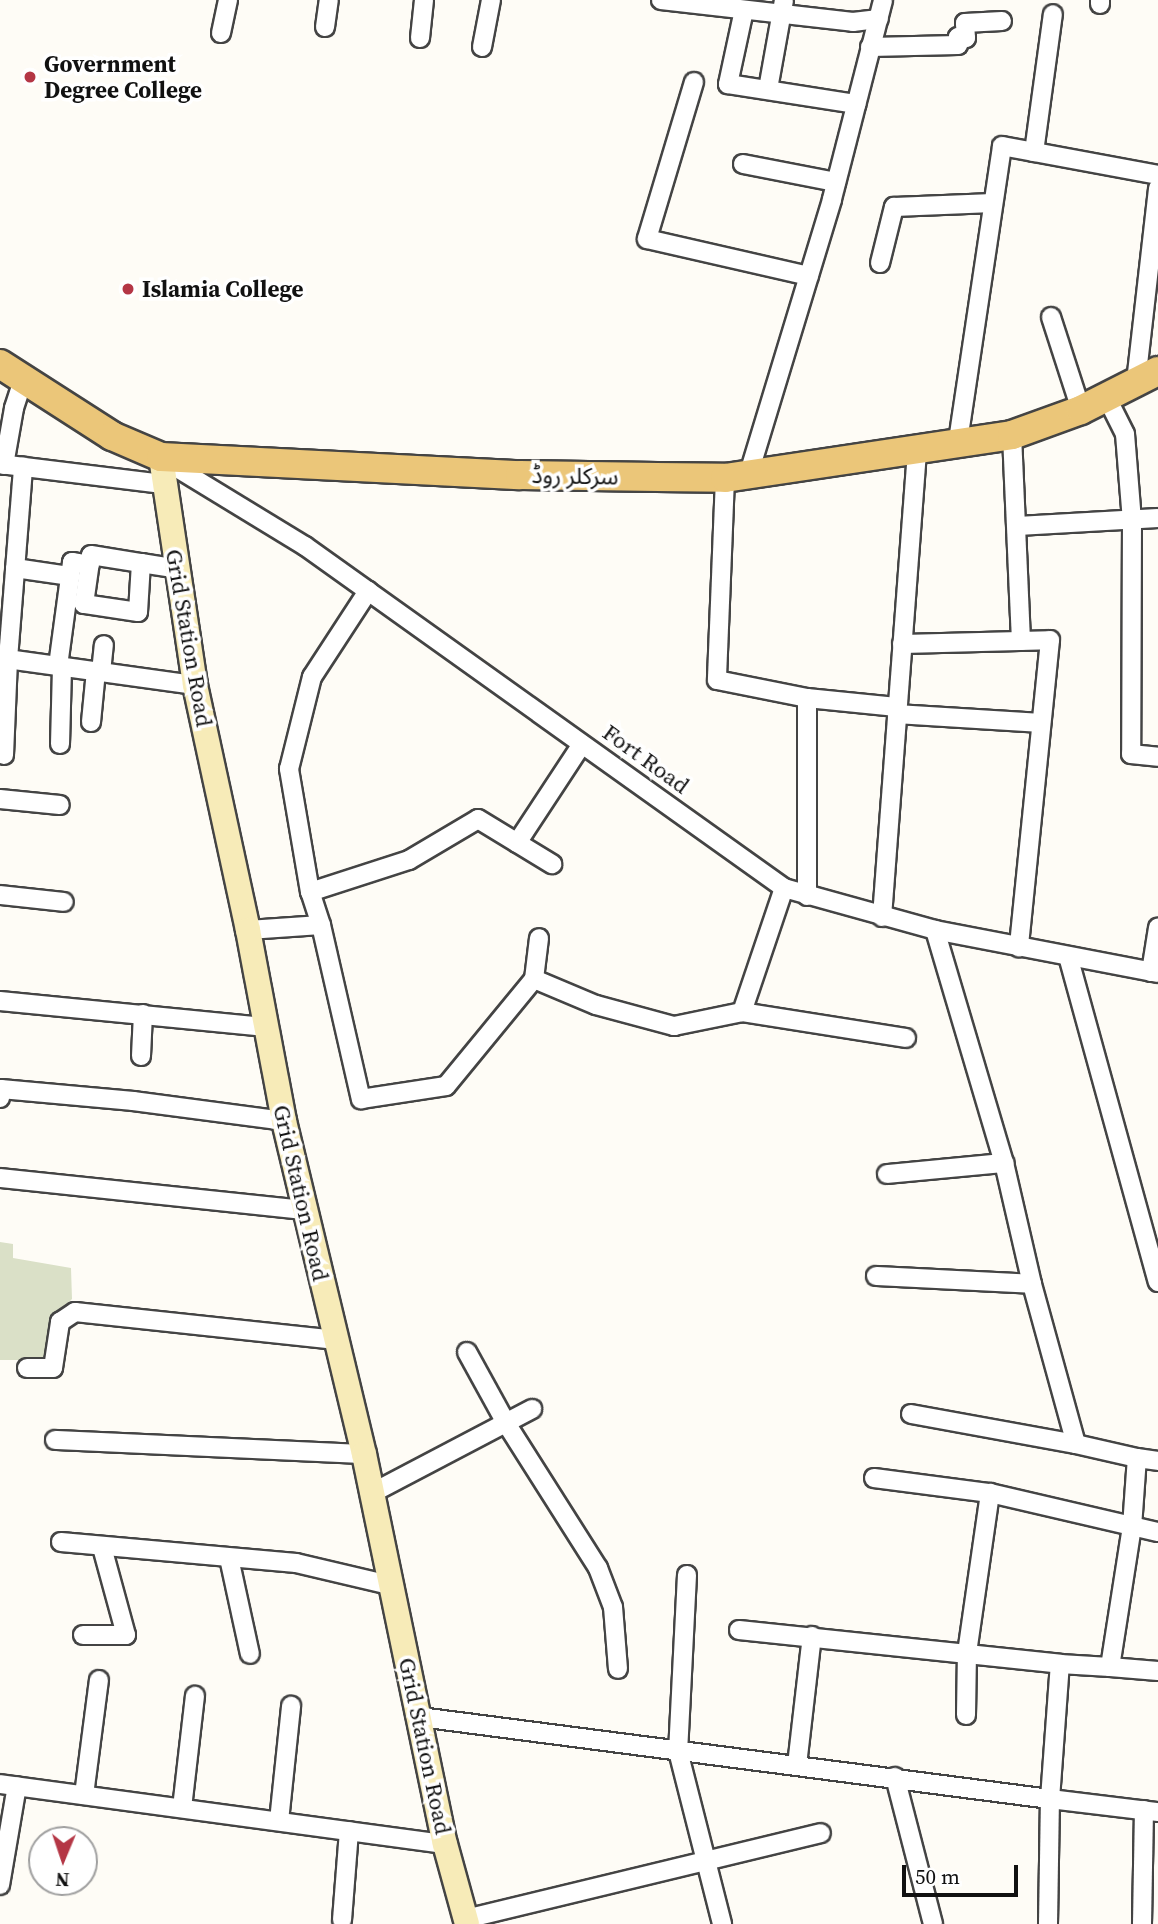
<!DOCTYPE html>
<meta charset="utf-8">
<style>
body{margin:0}
#map{position:relative;width:1158px;height:1924px;overflow:hidden;background:#fefcf6;font-family:"Source Serif 4","Noto Sans Arabic",serif}
div>[style]{position:absolute}
[style*='--x']{left:calc(var(--x)*1px);top:calc(var(--y)*1px);width:calc(var(--w)*1px);rotate:calc(var(--a)*1deg)}
.cemetery>*{inset:0;background:#dae0c7}
.roads{filter:drop-shadow(2px 0 #444) drop-shadow(-2px 0 #444) drop-shadow(0 2px #444) drop-shadow(0 -2px #444)}
.minor>*{height:18px;margin:-9px;padding:0 9px;transform-origin:9px;border-radius:9px;background:#fff}
.secondary>*{height:24px;margin:-12px;padding:0 12px;transform-origin:12px;border-radius:12px;background:#f7ebb8}
.primary>*{height:28px;margin:-14px;padding:0 14px;transform-origin:14px;border-radius:14px;background:#ebc679}
.dots>*{width:19px;height:19px;translate:-50% -50%;box-sizing:border-box;border:4px solid #fff;border-radius:50%}
span{translate:-50% -50%;white-space:nowrap;text-align:center;line-height:1.15;-webkit-text-stroke:7px #fff;paint-order:stroke}
.poi-label{font-size:23px;color:#111;font-weight:700}
.left{translate:0 -50%;text-align:left}
.street-label{font-size:23px;color:#111}
.north{position:absolute;left:28px;top:1826px;width:70px;height:70px;box-sizing:border-box;background:#fff;border:2px solid #a0a0a0;border-radius:50%;rotate:182deg;font-size:19px;font-weight:700;line-height:28px;text-align:center;color:#111}
.north::after{content:'';display:block;margin:auto;width:24px;height:32px;background:#b43645;clip-path:polygon(50% 0,100% 100%,50% 72%,0 100%)}
.scale{position:absolute;left:902px;top:1865px;width:116px;height:32px;box-sizing:border-box;border:4px solid #111;border-top:0;padding-left:9px;font-size:21px;line-height:24px;white-space:nowrap;color:#111;-webkit-text-stroke:5px #fff;paint-order:stroke}
</style>
<div id="map">
<div class="cemetery">
<i style="clip-path:polygon(0 1242px,13px 1244px,13px 1258px,71px 1268px,72px 1299px,50px 1321px,45px 1360px,0 1360px)"></i>
</div>
<div class="roads">
<div class="minor">
<i style="--x:661;--y:0;--w:193;--a:6.5"></i>
<i style="--x:853;--y:22;--w:26;--a:-7"></i>
<i style="--x:1100;--y:0;--w:4;--a:90"></i>
<i style="--x:744;--y:10;--w:76;--a:102.2"></i>
<i style="--x:728;--y:84;--w:130;--a:8.9"></i>
<i style="--x:325;--y:27;--w:27;--a:-82"></i>
<i style="--x:221;--y:33;--w:34;--a:-78"></i>
<i style="--x:420;--y:38;--w:38;--a:-84"></i>
<i style="--x:482;--y:47;--w:48;--a:-79.2"></i>
<i style="--x:870;--y:47;--w:88;--a:-1.3"></i>
<i style="--x:958;--y:45;--w:8;--a:-90"></i>
<i style="--x:958;--y:37;--w:8;--a:7"></i>
<i style="--x:966;--y:38;--w:15;--a:-94"></i>
<i style="--x:965;--y:23;--w:37;--a:-3"></i>
<i style="--x:694;--y:82;--w:164;--a:106.7"></i>
<i style="--x:647;--y:239;--w:166;--a:12.9"></i>
<i style="--x:768;--y:89;--w:90;--a:-79.8"></i>
<i style="--x:1034;--y:152;--w:139;--a:-82.2"></i>
<i style="--x:743;--y:164;--w:95;--a:11"></i>
<i style="--x:880;--y:263;--w:58;--a:-76"></i>
<i style="--x:894;--y:207;--w:99;--a:-2.3"></i>
<i style="--x:1051;--y:317;--w:98;--a:72.1"></i>
<i style="--x:1136;--y:382;--w:195;--a:-83.5"></i>
<i style="--x:1107;--y:398;--w:40;--a:63.4"></i>
<i style="--x:1125;--y:434;--w:87;--a:85.4"></i>
<i style="--x:1132;--y:521;--w:233;--a:90.2"></i>
<i style="--x:1131;--y:754;--w:27;--a:6"></i>
<i style="--x:1012;--y:435;--w:206;--a:87.5"></i>
<i style="--x:958;--y:441;--w:298;--a:-81.5"></i>
<i style="--x:1002;--y:146;--w:159;--a:10.5"></i>
<i style="--x:164;--y:460;--w:165;--a:31.4"></i>
<i style="--x:305;--y:546;--w:589;--a:35.53"></i>
<i style="--x:784;--y:888;--w:157;--a:15.5"></i>
<i style="--x:935;--y:930;--w:227;--a:10.9"></i>
<i style="--x:0;--y:464;--w:164;--a:7"></i>
<i style="--x:4;--y:465;--w:58;--a:-80"></i>
<i style="--x:14;--y:408;--w:28;--a:-72"></i>
<i style="--x:749;--y:473;--w:286;--a:-73.1"></i>
<i style="--x:832;--y:199;--w:205;--a:-75.6"></i>
<i style="--x:725;--y:478;--w:202;--a:92.3"></i>
<i style="--x:717;--y:680;--w:92;--a:11.3"></i>
<i style="--x:807;--y:698;--w:90;--a:5.7"></i>
<i style="--x:1018;--y:526;--w:140;--a:-3.3"></i>
<i style="--x:141;--y:563;--w:49;--a:93.5"></i>
<i style="--x:138;--y:612;--w:55;--a:-171.6"></i>
<i style="--x:84;--y:604;--w:49;--a:-81.9"></i>
<i style="--x:91;--y:555;--w:51;--a:9.1"></i>
<i style="--x:141;--y:563;--w:36;--a:9"></i>
<i style="--x:15;--y:568;--w:56;--a:8.3"></i>
<i style="--x:902;--y:644;--w:148;--a:-1.5"></i>
<i style="--x:1050;--y:640;--w:309;--a:95.8"></i>
<i style="--x:0;--y:658;--w:197;--a:7.9"></i>
<i style="--x:58;--y:666;--w:105;--a:-82.3"></i>
<i style="--x:72;--y:562;--w:18;--a:9"></i>
<i style="--x:101;--y:672;--w:27;--a:-84"></i>
<i style="--x:897;--y:714;--w:144;--a:3.6"></i>
<i style="--x:91;--y:722;--w:51;--a:-84.4"></i>
<i style="--x:60;--y:744;--w:77;--a:-88.5"></i>
<i style="--x:4;--y:755;--w:96;--a:-87.6"></i>
<i style="--x:8;--y:659;--w:193;--a:-85.5"></i>
<i style="--x:0;--y:799;--w:60;--a:5.7"></i>
<i style="--x:517;--y:843;--w:118;--a:-56.7"></i>
<i style="--x:310;--y:892;--w:125;--a:-99.7"></i>
<i style="--x:289;--y:769;--w:95;--a:-76"></i>
<i style="--x:312;--y:677;--w:103;--a:-56.9"></i>
<i style="--x:0;--y:895;--w:64;--a:6.2"></i>
<i style="--x:807;--y:896;--w:198;--a:-90"></i>
<i style="--x:882;--y:917;--w:467;--a:-85.7"></i>
<i style="--x:321;--y:925;--w:35;--a:-108"></i>
<i style="--x:310;--y:892;--w:104;--a:-17.9"></i>
<i style="--x:409;--y:860;--w:80;--a:-30.7"></i>
<i style="--x:478;--y:819;--w:87;--a:31.3"></i>
<i style="--x:248;--y:930;--w:73;--a:-3.9"></i>
<i style="--x:321;--y:925;--w:179;--a:77.1"></i>
<i style="--x:361;--y:1099;--w:86;--a:-8.7"></i>
<i style="--x:446;--y:1086;--w:139;--a:-50.6"></i>
<i style="--x:534;--y:979;--w:41;--a:-83"></i>
<i style="--x:1068;--y:956;--w:338;--a:74.6"></i>
<i style="--x:1151;--y:972;--w:45;--a:-81"></i>
<i style="--x:534;--y:979;--w:67;--a:22.8"></i>
<i style="--x:596;--y:1005;--w:81;--a:15.1"></i>
<i style="--x:674;--y:1026;--w:69;--a:-11.6"></i>
<i style="--x:742;--y:1012;--w:131;--a:-71.3"></i>
<i style="--x:0;--y:1001;--w:265;--a:5.6"></i>
<i style="--x:742;--y:1012;--w:166;--a:9"></i>
<i style="--x:141;--y:1056;--w:42;--a:-87.3"></i>
<i style="--x:0;--y:1098;--w:9;--a:-84"></i>
<i style="--x:1;--y:1089;--w:133;--a:5.2"></i>
<i style="--x:133;--y:1101;--w:152;--a:7.5"></i>
<i style="--x:887;--y:1174;--w:118;--a:-5.4"></i>
<i style="--x:0;--y:1178;--w:306;--a:6"></i>
<i style="--x:876;--y:1276;--w:156;--a:2.9"></i>
<i style="--x:467;--y:1352;--w:81;--a:61.2"></i>
<i style="--x:506;--y:1423;--w:172;--a:57.6"></i>
<i style="--x:598;--y:1568;--w:42;--a:69"></i>
<i style="--x:613;--y:1607;--w:62;--a:85.4"></i>
<i style="--x:27;--y:1368;--w:26;--a:0"></i>
<i style="--x:53;--y:1368;--w:47;--a:-81.3"></i>
<i style="--x:60;--y:1322;--w:18;--a:-34"></i>
<i style="--x:75;--y:1312;--w:263;--a:6.1"></i>
<i style="--x:911;--y:1414;--w:168;--a:10.3"></i>
<i style="--x:55;--y:1440;--w:309;--a:2.6"></i>
<i style="--x:1137;--y:1458;--w:21;--a:8"></i>
<i style="--x:874;--y:1478;--w:117;--a:7.4"></i>
<i style="--x:990;--y:1493;--w:172;--a:13.1"></i>
<i style="--x:372;--y:1493;--w:181;--a:-27.7"></i>
<i style="--x:61;--y:1542;--w:236;--a:5.1"></i>
<i style="--x:296;--y:1563;--w:96;--a:13.3"></i>
<i style="--x:229;--y:1558;--w:98;--a:77.7"></i>
<i style="--x:687;--y:1575;--w:176;--a:92.9"></i>
<i style="--x:678;--y:1751;--w:179;--a:75.7"></i>
<i style="--x:739;--y:1630;--w:323;--a:6"></i>
<i style="--x:83;--y:1635;--w:43;--a:0"></i>
<i style="--x:126;--y:1635;--w:91;--a:-105.3"></i>
<i style="--x:1110;--y:1667;--w:48;--a:4.8"></i>
<i style="--x:966;--y:1715;--w:62;--a:-89.1"></i>
<i style="--x:967;--y:1653;--w:162;--a:-81.8"></i>
<i style="--x:420;--y:1717;--w:635;--a:7.42"></i>
<i style="--x:1050;--y:1799;--w:135;--a:-85.8"></i>
<i style="--x:1060;--y:1664;--w:50;--a:3.4"></i>
<i style="--x:1110;--y:1667;--w:142;--a:-81.1"></i>
<i style="--x:1132;--y:1527;--w:69;--a:-85.9"></i>
<i style="--x:1137;--y:1458;--w:63;--a:-167.1"></i>
<i style="--x:1076;--y:1444;--w:166;--a:-105.4"></i>
<i style="--x:1032;--y:1284;--w:124;--a:-103"></i>
<i style="--x:1004;--y:1163;--w:243;--a:-106.5"></i>
<i style="--x:797;--y:1765;--w:130;--a:-83.4"></i>
<i style="--x:895;--y:1777;--w:152;--a:75.5"></i>
<i style="--x:0;--y:1784;--w:449;--a:7.7"></i>
<i style="--x:84;--y:1795;--w:116;--a:-82.6"></i>
<i style="--x:1050;--y:1799;--w:109;--a:6.9"></i>
<i style="--x:182;--y:1808;--w:113;--a:-83.4"></i>
<i style="--x:279;--y:1821;--w:116;--a:-84"></i>
<i style="--x:0;--y:1885;--w:100;--a:-80.3"></i>
<i style="--x:466;--y:1919;--w:365;--a:-13.6"></i>
<i style="--x:342;--y:1920;--w:89;--a:-85.5"></i>
<i style="--x:1048;--y:1924;--w:125;--a:-89.1"></i>
<i style="--x:1142;--y:1924;--w:114;--a:-89"></i>
</div>
<div class="secondary">
<i style="--x:161;--y:457;--w:231;--a:81.5"></i>
<i style="--x:195;--y:685;--w:251;--a:77.8"></i>
<i style="--x:248;--y:930;--w:194;--a:79.3"></i>
<i style="--x:284;--y:1121;--w:342;--a:76.5"></i>
<i style="--x:364;--y:1454;--w:398;--a:78.3"></i>
<i style="--x:445;--y:1844;--w:83;--a:74.6"></i>
</div>
<div class="primary">
<i style="--x:0;--y:364;--w:133;--a:32.7"></i>
<i style="--x:112;--y:436;--w:53;--a:23.2"></i>
<i style="--x:161;--y:457;--w:359;--a:2.9"></i>
<i style="--x:520;--y:475;--w:205;--a:0.8"></i>
<i style="--x:725;--y:478;--w:290;--a:-8.5"></i>
<i style="--x:1012;--y:435;--w:73;--a:-19.9"></i>
<i style="--x:1081;--y:410;--w:86;--a:-26.9"></i>
</div>
</div>
<div class="dots">
<i style="left:30px;top:77px;background:#b43645"></i>
<i style="left:128px;top:289px;background:#b43645"></i>
</div>
<div class="poi-label">
<span class="left" style="left:44px;top:77px">Government<br>Degree College</span>
<span class="left" style="left:142px;top:289px">Islamia College</span>
</div>
<div class="street-label">
<span style="left:575px;top:476px;rotate:1deg">سرکلر روڈ</span>
<span style="left:189px;top:638px;rotate:80deg">Grid Station Road</span>
<span style="left:646px;top:759px;rotate:36deg">Fort Road</span>
<span style="left:301px;top:1193px;rotate:77deg">Grid Station Road</span>
<span style="left:425px;top:1746px;rotate:78deg">Grid Station Road</span>
</div>
<div class="north">N</div>
<div class="scale">50 m</div>
</div>
